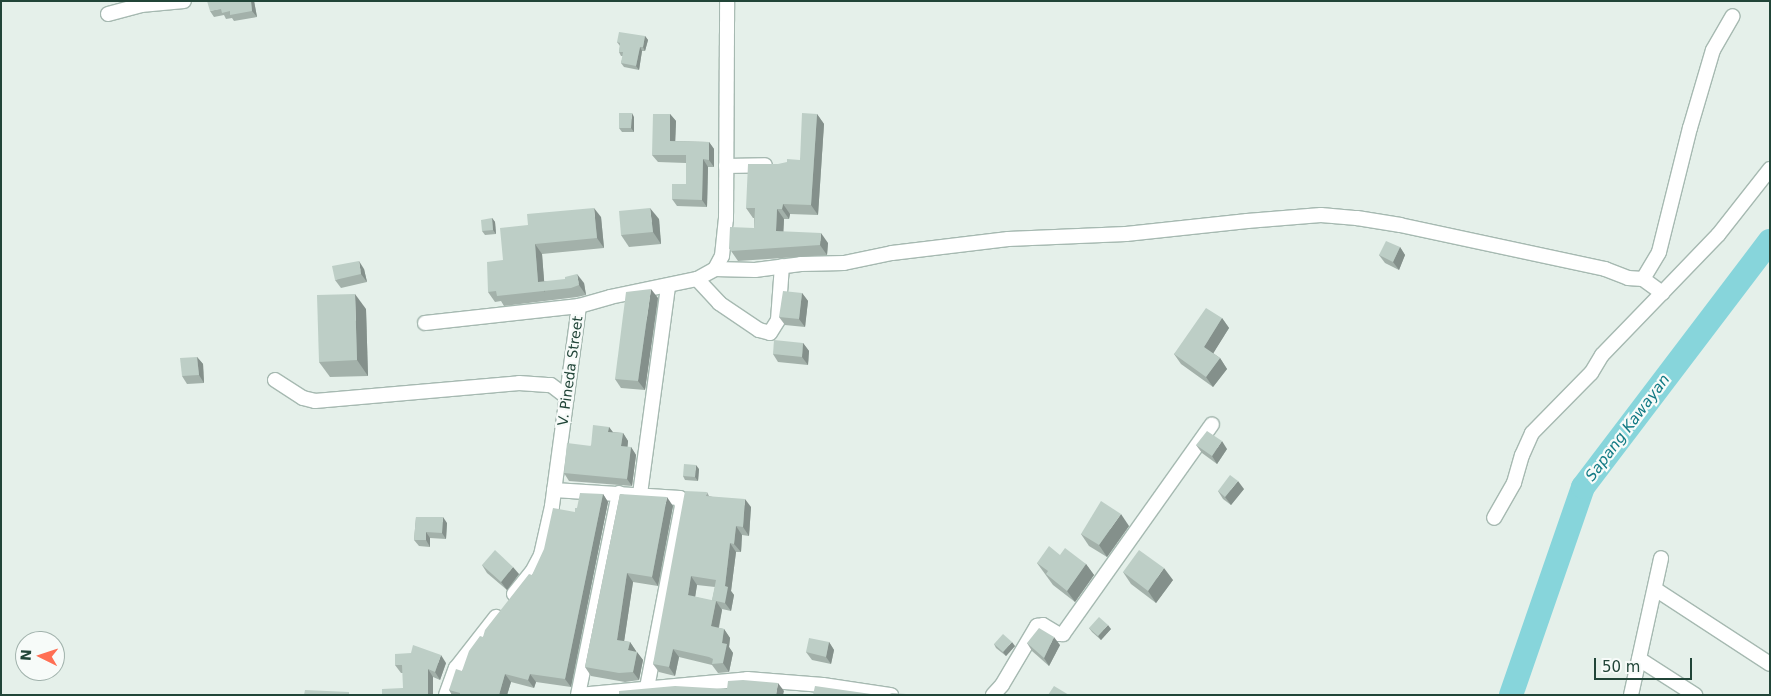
<!DOCTYPE html>
<style>
body{margin:0}
#map{position:relative;width:1771px;height:696px;overflow:hidden;background:#e5f0ea;font-family:"DejaVu Sans",sans-serif}
div>[style]{position:absolute}
[style*='--x']{left:calc(var(--x)*1px);top:calc(var(--y)*1px);width:calc(var(--w)*1px);rotate:calc(var(--a)*1deg)}
.river>*{height:24px;margin:-12px;padding:0 12px;transform-origin:12px;border-radius:12px;background:#87d5db}
.roads{filter:drop-shadow(1px 0 #a6b9b1) drop-shadow(-1px 0 #a6b9b1) drop-shadow(0 1px #a6b9b1) drop-shadow(0 -1px #a6b9b1)}
.minor>*{height:14px;margin:-7px;padding:0 7px;transform-origin:7px;border-radius:7px;background:#fff}
.wall>*{inset:0;background:#a3b1aa}
.shaded-wall>*{inset:0;background:#84908b}
.building>*{inset:0;background:#bdcec6}
span{translate:-50% -50%;white-space:nowrap;text-align:center;line-height:1.15;-webkit-text-stroke:4.5px #f7fbf9;paint-order:stroke}
.street-label{font-size:14px;color:#214538}
.water-label{font-size:15px;color:#127a84;font-style:italic}
.frame{position:absolute;inset:0;border:2px solid #214538;pointer-events:none}
.north{position:absolute;left:15px;top:631px;width:50px;height:50px;box-sizing:border-box;background:#f7fbf9;border:1px solid #a1b2ac;border-radius:50%;rotate:274deg;font-size:14px;font-weight:700;line-height:20px;text-align:center;color:#214538}
.north::after{content:'';display:block;margin:auto;width:18px;height:22px;background:#ff6f54;clip-path:polygon(50% 0,100% 100%,50% 72%,0 100%)}
.scale{position:absolute;left:1594px;top:658px;width:98px;height:22px;box-sizing:border-box;border:2px solid #214538;border-top:0;padding-left:6px;font-size:15px;line-height:18px;white-space:nowrap;color:#214538;-webkit-text-stroke:4px #f7fbf9;paint-order:stroke}
</style>
<div id="map">
<div class="river">
<i style="--x:1511;--y:695;--w:220;--a:-70.9"></i>
<i style="--x:1583;--y:487;--w:309;--a:-52.8"></i>
</div>
<div class="roads">
<div class="minor">
<i style="--x:108;--y:14;--w:34;--a:-15"></i>
<i style="--x:141;--y:5;--w:43;--a:-5.3"></i>
<i style="--x:726;--y:166;--w:39;--a:-1"></i>
<i style="--x:715;--y:269;--w:40;--a:1.4"></i>
<i style="--x:755;--y:270;--w:46;--a:-7.4"></i>
<i style="--x:801;--y:264;--w:43;--a:-1.3"></i>
<i style="--x:844;--y:263;--w:49;--a:-11.8"></i>
<i style="--x:892;--y:253;--w:117;--a:-6.9"></i>
<i style="--x:1008;--y:239;--w:118;--a:-2.4"></i>
<i style="--x:1126;--y:234;--w:122;--a:-6.1"></i>
<i style="--x:1247;--y:221;--w:74;--a:-4.6"></i>
<i style="--x:1321;--y:215;--w:36;--a:5"></i>
<i style="--x:1357;--y:218;--w:44;--a:9.2"></i>
<i style="--x:1400;--y:225;--w:210;--a:12.1"></i>
<i style="--x:1605;--y:269;--w:25;--a:21"></i>
<i style="--x:1628;--y:278;--w:15;--a:4"></i>
<i style="--x:1643;--y:279;--w:24;--a:36"></i>
<i style="--x:1662;--y:293;--w:86;--a:134.1"></i>
<i style="--x:1602;--y:355;--w:21;--a:121"></i>
<i style="--x:1591;--y:373;--w:84;--a:134.5"></i>
<i style="--x:1532;--y:433;--w:24;--a:114"></i>
<i style="--x:1522;--y:455;--w:29;--a:106"></i>
<i style="--x:1514;--y:483;--w:40;--a:119.7"></i>
<i style="--x:697;--y:279;--w:33;--a:47"></i>
<i style="--x:719;--y:303;--w:48;--a:34"></i>
<i style="--x:759;--y:330;--w:11;--a:15"></i>
<i style="--x:770;--y:333;--w:15;--a:-58"></i>
<i style="--x:778;--y:320;--w:54;--a:-85.8"></i>
<i style="--x:1643;--y:279;--w:31;--a:-59"></i>
<i style="--x:1659;--y:252;--w:128;--a:-76"></i>
<i style="--x:1690;--y:128;--w:81;--a:-73.6"></i>
<i style="--x:1713;--y:50;--w:39;--a:-60"></i>
<i style="--x:1662;--y:293;--w:81;--a:-46"></i>
<i style="--x:1718;--y:235;--w:84;--a:-51.8"></i>
<i style="--x:425;--y:323;--w:155;--a:-6.3"></i>
<i style="--x:275;--y:380;--w:33;--a:33"></i>
<i style="--x:303;--y:398;--w:12;--a:14"></i>
<i style="--x:315;--y:401;--w:205;--a:-5"></i>
<i style="--x:519;--y:383;--w:32;--a:4"></i>
<i style="--x:551;--y:385;--w:20;--a:37"></i>
<i style="--x:554;--y:490;--w:126;--a:3.6"></i>
<i style="--x:680;--y:498;--w:8;--a:76"></i>
<i style="--x:682;--y:506;--w:184;--a:100.9"></i>
<i style="--x:640;--y:494;--w:209;--a:-82.3"></i>
<i style="--x:1655;--y:589;--w:137;--a:33.1"></i>
<i style="--x:514;--y:594;--w:28;--a:-51"></i>
<i style="--x:532;--y:572;--w:19;--a:-62"></i>
<i style="--x:541;--y:555;--w:50;--a:-77.3"></i>
<i style="--x:552;--y:506;--w:202;--a:-82.3"></i>
<i style="--x:579;--y:306;--w:32;--a:-16"></i>
<i style="--x:610;--y:297;--w:89;--a:-11.7"></i>
<i style="--x:697;--y:279;--w:21;--a:-29"></i>
<i style="--x:715;--y:269;--w:15;--a:-62"></i>
<i style="--x:722;--y:256;--w:37;--a:-84"></i>
<i style="--x:726;--y:219;--w:218;--a:-89.7"></i>
<i style="--x:1639;--y:659;--w:67;--a:32.7"></i>
<i style="--x:446;--y:695;--w:29;--a:-70"></i>
<i style="--x:456;--y:668;--w:65;--a:-51.9"></i>
<i style="--x:578;--y:695;--w:206;--a:-78.5"></i>
<i style="--x:579;--y:695;--w:169;--a:-5.4"></i>
<i style="--x:747;--y:679;--w:76;--a:4.5"></i>
<i style="--x:823;--y:685;--w:69;--a:8.4"></i>
<i style="--x:993;--y:695;--w:13;--a:-48"></i>
<i style="--x:1002;--y:685;--w:69;--a:-59.3"></i>
<i style="--x:1037;--y:626;--w:6;--a:-9"></i>
<i style="--x:1043;--y:625;--w:17;--a:31"></i>
<i style="--x:1058;--y:634;--w:5;--a:0"></i>
<i style="--x:1063;--y:634;--w:257;--a:-54.6"></i>
<i style="--x:1631;--y:695;--w:140;--a:-77.6"></i>
</div>
</div>
<div class="wall">
<i style="clip-path:polygon(254px 1px,257px 17px,234px 21px,232px 18px,226px 19px,224px 15px,214px 17px,210px 11px)"></i>
<i style="clip-path:polygon(645px 36px,648px 40px,645px 51px,642px 51px,639px 70px,624px 67px,621px 63px,623px 56px,621px 56px,619px 52px,620px 46px,617px 42px)"></i>
<i style="clip-path:polygon(670px 114px,676px 121px,675px 141px,709px 142px,714px 149px,714px 167px,708px 167px,707px 207px,677px 206px,672px 199px,686px 184px,686px 163px,658px 162px,652px 155px)"></i>
<i style="clip-path:polygon(817px 114px,824px 124px,818px 215px,790px 214px,789px 219px,784px 219px,783px 232px,828px 243px,827px 255px,738px 261px,729px 248px,754px 228px,754px 218px,753px 218px,746px 208px,800px 160px)"></i>
<i style="clip-path:polygon(634px 117px,634px 132px,622px 132px,619px 128px)"></i>
<i style="clip-path:polygon(601px 217px,604px 248px,542px 254px,544px 281px,584px 283px,586px 295px,577px 297px,504px 306px,501px 301px,495px 302px,488px 292px,503px 260px,528px 225px)"></i>
<i style="clip-path:polygon(492px 218px,495px 222px,496px 234px,485px 235px,482px 231px)"></i>
<i style="clip-path:polygon(659px 219px,661px 244px,629px 247px,621px 235px)"></i>
<i style="clip-path:polygon(1400px 247px,1405px 255px,1399px 270px,1385px 263px,1379px 255px)"></i>
<i style="clip-path:polygon(364px 269px,367px 282px,341px 288px,335px 280px)"></i>
<i style="clip-path:polygon(802px 293px,808px 301px,805px 327px,785px 325px,779px 317px)"></i>
<i style="clip-path:polygon(658px 298px,645px 390px,621px 388px,615px 379px)"></i>
<i style="clip-path:polygon(366px 309px,368px 376px,330px 377px,319px 362px)"></i>
<i style="clip-path:polygon(1222px 318px,1229px 328px,1213px 353px,1220px 358px,1227px 369px,1213px 387px,1181px 364px,1174px 354px)"></i>
<i style="clip-path:polygon(803px 343px,809px 351px,808px 365px,778px 362px,773px 354px)"></i>
<i style="clip-path:polygon(197px 357px,203px 364px,204px 383px,187px 384px,182px 376px)"></i>
<i style="clip-path:polygon(609px 427px,613px 432px,623px 433px,628px 441px,627px 447px,631px 447px,636px 455px,632px 486px,569px 481px,564px 473px)"></i>
<i style="clip-path:polygon(1196px 445px,1227px 449px,1217px 464px,1202px 453px)"></i>
<i style="clip-path:polygon(699px 469px,698px 481px,685px 480px,683px 476px)"></i>
<i style="clip-path:polygon(1244px 489px,1231px 505px,1223px 499px,1218px 491px)"></i>
<i style="clip-path:polygon(evenodd,707px 492px,709px 496px,751px 507px,749px 536px,742px 535px,741px 552px,736px 552px,731px 591px,734px 595px,731px 611px,722px 609px,722px 610px,719px 628px,724px 629px,730px 638px,729px 647px,733px 653px,729px 672px,718px 673px,712px 665px,679px 657px,675px 676px,659px 672px,653px 664px,707px 492px,697px 585px,715px 587px,712px 601px,695px 597px,697px 585px)"></i>
<i style="clip-path:polygon(603px 494px,608px 502px,571px 687px,536px 682px,534px 688px,511px 682px,507px 695px,452px 695px,449px 690px,462px 671px,483px 637px,532px 575px,575px 512px,577px 508px)"></i>
<i style="clip-path:polygon(620px 494px,673px 506px,658px 586px,633px 582px,624px 641px,630px 642px,636px 651px,643px 660px,639px 680px,625px 682px,591px 676px,585px 667px)"></i>
<i style="clip-path:polygon(416px 517px,447px 523px,446px 539px,430px 538px,430px 547px,419px 546px,414px 540px)"></i>
<i style="clip-path:polygon(1129px 526px,1107px 557px,1089px 546px,1081px 534px)"></i>
<i style="clip-path:polygon(1060px 555px,1086px 564px,1094px 575px,1075px 602px,1053px 585px,1037px 563px)"></i>
<i style="clip-path:polygon(482px 565px,519px 574px,507px 590px,487px 573px)"></i>
<i style="clip-path:polygon(1123px 572px,1173px 580px,1156px 603px,1131px 584px)"></i>
<i style="clip-path:polygon(1089px 628px,1111px 629px,1101px 640px,1092px 632px)"></i>
<i style="clip-path:polygon(829px 642px,834px 650px,831px 664px,812px 660px,806px 652px)"></i>
<i style="clip-path:polygon(1027px 643px,1060px 645px,1049px 666px,1032px 651px)"></i>
<i style="clip-path:polygon(994px 644px,1015px 646px,1006px 656px,996px 648px)"></i>
<i style="clip-path:polygon(446px 663px,440px 680px,433px 677px,403px 688px,403px 673px,401px 673px,395px 665px)"></i>
</div>
<div class="shaded-wall">
<i style="clip-path:polygon(251px 1px,254px 1px,257px 17px,252px 11px)"></i>
<i style="clip-path:polygon(645px 36px,648px 40px,645px 51px,643px 47px)"></i>
<i style="clip-path:polygon(640px 47px,642px 51px,639px 70px,636px 66px)"></i>
<i style="clip-path:polygon(632px 113px,634px 117px,634px 132px,631px 128px)"></i>
<i style="clip-path:polygon(670px 114px,676px 121px,675px 149px,670px 141px)"></i>
<i style="clip-path:polygon(817px 114px,824px 124px,818px 215px,811px 205px)"></i>
<i style="clip-path:polygon(709px 142px,714px 149px,714px 167px,709px 160px)"></i>
<i style="clip-path:polygon(703px 159px,708px 167px,707px 207px,702px 200px)"></i>
<i style="clip-path:polygon(783px 204px,790px 214px,789px 219px,782px 209px)"></i>
<i style="clip-path:polygon(594px 208px,601px 217px,604px 248px,597px 238px)"></i>
<i style="clip-path:polygon(650px 208px,659px 219px,661px 244px,653px 232px)"></i>
<i style="clip-path:polygon(777px 209px,784px 219px,783px 242px,776px 231px)"></i>
<i style="clip-path:polygon(492px 218px,495px 222px,496px 234px,493px 230px)"></i>
<i style="clip-path:polygon(821px 233px,828px 243px,827px 255px,820px 245px)"></i>
<i style="clip-path:polygon(535px 244px,542px 254px,545px 292px,538px 282px)"></i>
<i style="clip-path:polygon(1400px 247px,1405px 255px,1399px 270px,1393px 262px)"></i>
<i style="clip-path:polygon(359px 261px,364px 269px,367px 282px,361px 274px)"></i>
<i style="clip-path:polygon(577px 274px,584px 283px,586px 295px,579px 285px)"></i>
<i style="clip-path:polygon(651px 289px,658px 298px,645px 390px,638px 381px)"></i>
<i style="clip-path:polygon(802px 293px,808px 301px,805px 327px,799px 319px)"></i>
<i style="clip-path:polygon(355px 294px,366px 309px,368px 376px,357px 360px)"></i>
<i style="clip-path:polygon(1222px 318px,1229px 328px,1211px 357px,1204px 347px)"></i>
<i style="clip-path:polygon(803px 343px,809px 351px,808px 365px,802px 357px)"></i>
<i style="clip-path:polygon(197px 357px,203px 364px,204px 383px,199px 375px)"></i>
<i style="clip-path:polygon(1220px 358px,1227px 369px,1213px 387px,1206px 377px)"></i>
<i style="clip-path:polygon(609px 427px,614px 434px,608px 432px)"></i>
<i style="clip-path:polygon(623px 433px,628px 441px,627px 454px,621px 446px)"></i>
<i style="clip-path:polygon(1222px 441px,1227px 449px,1217px 464px,1212px 456px)"></i>
<i style="clip-path:polygon(631px 447px,636px 455px,632px 486px,627px 479px)"></i>
<i style="clip-path:polygon(696px 465px,699px 469px,698px 481px,695px 477px)"></i>
<i style="clip-path:polygon(1238px 481px,1244px 489px,1231px 505px,1225px 497px)"></i>
<i style="clip-path:polygon(603px 494px,608px 502px,571px 687px,565px 679px)"></i>
<i style="clip-path:polygon(667px 497px,673px 506px,658px 586px,652px 577px)"></i>
<i style="clip-path:polygon(745px 499px,751px 507px,749px 536px,743px 527px)"></i>
<i style="clip-path:polygon(1121px 514px,1129px 526px,1107px 557px,1099px 545px)"></i>
<i style="clip-path:polygon(443px 517px,447px 523px,446px 539px,442px 533px)"></i>
<i style="clip-path:polygon(736px 526px,742px 535px,741px 552px,734px 544px)"></i>
<i style="clip-path:polygon(426px 532px,430px 538px,430px 547px,426px 540px)"></i>
<i style="clip-path:polygon(730px 543px,736px 552px,731px 591px,734px 595px,731px 611px,725px 603px,725px 586px)"></i>
<i style="clip-path:polygon(1086px 564px,1094px 575px,1075px 602px,1067px 591px)"></i>
<i style="clip-path:polygon(513px 567px,519px 574px,507px 590px,501px 582px)"></i>
<i style="clip-path:polygon(1164px 568px,1173px 580px,1156px 603px,1148px 591px)"></i>
<i style="clip-path:polygon(627px 573px,633px 582px,623px 649px,617px 640px)"></i>
<i style="clip-path:polygon(691px 576px,697px 585px,694px 604px,688px 595px)"></i>
<i style="clip-path:polygon(716px 601px,722px 610px,717px 635px,711px 626px)"></i>
<i style="clip-path:polygon(1108px 625px,1111px 629px,1101px 640px,1098px 636px)"></i>
<i style="clip-path:polygon(724px 629px,730px 638px,729px 647px,733px 653px,729px 672px,723px 663px,722px 643px)"></i>
<i style="clip-path:polygon(1054px 637px,1060px 645px,1049px 666px,1044px 658px)"></i>
<i style="clip-path:polygon(630px 642px,636px 651px,635px 659px,628px 650px)"></i>
<i style="clip-path:polygon(829px 642px,834px 650px,831px 664px,826px 657px)"></i>
<i style="clip-path:polygon(1012px 642px,1015px 646px,1006px 656px,1003px 652px)"></i>
<i style="clip-path:polygon(673px 649px,679px 657px,675px 676px,669px 667px)"></i>
<i style="clip-path:polygon(637px 652px,643px 660px,639px 680px,633px 672px)"></i>
<i style="clip-path:polygon(441px 655px,446px 663px,440px 680px,435px 672px)"></i>
<i style="clip-path:polygon(428px 669px,433px 677px,433px 695px,428px 695px)"></i>
<i style="clip-path:polygon(505px 674px,511px 682px,507px 695px,499px 695px)"></i>
<i style="clip-path:polygon(530px 674px,536px 682px,534px 688px,528px 680px)"></i>
<i style="clip-path:polygon(778px 683px,784px 691px,783px 695px,776px 695px)"></i>
</div>
<div class="building">
<i style="clip-path:polygon(207px 1px,251px 1px,252px 11px,230px 15px,230px 11px,222px 13px,221px 9px,210px 11px)"></i>
<i style="clip-path:polygon(619px 32px,645px 36px,643px 47px,640px 47px,636px 66px,621px 63px,623px 52px,619px 52px,620px 43px,617px 42px)"></i>
<i style="clip-path:polygon(619px 113px,632px 113px,631px 128px,619px 128px)"></i>
<i style="clip-path:polygon(802px 113px,817px 114px,811px 205px,783px 204px,782px 209px,777px 209px,776px 231px,821px 233px,820px 245px,731px 251px,729px 248px,730px 227px,754px 228px,755px 208px,746px 208px,748px 164px,778px 164px,787px 162px,787px 159px,800px 160px)"></i>
<i style="clip-path:polygon(653px 114px,670px 114px,670px 141px,709px 142px,709px 160px,703px 159px,702px 200px,672px 199px,672px 184px,686px 184px,686px 155px,652px 155px)"></i>
<i style="clip-path:polygon(594px 208px,597px 238px,535px 244px,538px 282px,565px 279px,565px 277px,577px 274px,579px 285px,571px 288px,497px 296px,496px 291px,488px 292px,487px 262px,503px 260px,500px 228px,528px 225px,527px 214px)"></i>
<i style="clip-path:polygon(650px 208px,653px 232px,621px 235px,619px 211px)"></i>
<i style="clip-path:polygon(492px 218px,493px 230px,482px 231px,481px 220px)"></i>
<i style="clip-path:polygon(1386px 241px,1400px 247px,1393px 262px,1379px 255px)"></i>
<i style="clip-path:polygon(359px 261px,361px 274px,335px 280px,332px 266px)"></i>
<i style="clip-path:polygon(651px 289px,638px 381px,615px 379px,626px 292px)"></i>
<i style="clip-path:polygon(783px 291px,802px 293px,799px 319px,779px 317px)"></i>
<i style="clip-path:polygon(355px 294px,357px 360px,319px 362px,317px 295px)"></i>
<i style="clip-path:polygon(1206px 308px,1222px 318px,1204px 347px,1220px 358px,1206px 377px,1174px 354px)"></i>
<i style="clip-path:polygon(774px 340px,803px 343px,802px 357px,773px 354px)"></i>
<i style="clip-path:polygon(197px 357px,199px 375px,182px 376px,180px 358px)"></i>
<i style="clip-path:polygon(593px 425px,609px 427px,608px 432px,623px 433px,621px 446px,631px 447px,627px 479px,564px 473px,567px 443px,591px 446px)"></i>
<i style="clip-path:polygon(1207px 431px,1222px 441px,1212px 456px,1196px 445px)"></i>
<i style="clip-path:polygon(684px 464px,696px 465px,695px 477px,683px 476px)"></i>
<i style="clip-path:polygon(1230px 475px,1238px 481px,1225px 497px,1218px 491px)"></i>
<i style="clip-path:polygon(685px 491px,707px 492px,706px 496px,745px 499px,743px 527px,736px 526px,734px 544px,730px 543px,725px 586px,728px 587px,725px 603px,712px 600px,716px 580px,691px 576px,688px 595px,716px 601px,711px 626px,724px 629px,722px 643px,727px 644px,723px 663px,712px 664px,713px 659px,709px 657px,673px 649px,669px 667px,653px 664px)"></i>
<i style="clip-path:polygon(580px 493px,603px 494px,565px 679px,530px 674px,528px 680px,505px 674px,499px 695px,460px 695px,460px 693px,449px 690px,456px 669px,462px 671px,469px 651px,480px 636px,483px 637px,485px 630px,529px 574px,532px 575px,544px 549px,553px 508px,575px 512px,575px 508px,577px 508px)"></i>
<i style="clip-path:polygon(620px 494px,667px 497px,652px 577px,627px 573px,617px 640px,630px 642px,628px 650px,637px 652px,633px 672px,619px 673px,585px 667px)"></i>
<i style="clip-path:polygon(1101px 501px,1121px 514px,1099px 545px,1081px 534px)"></i>
<i style="clip-path:polygon(416px 517px,443px 517px,442px 533px,426px 532px,426px 540px,414px 540px)"></i>
<i style="clip-path:polygon(1049px 546px,1060px 555px,1065px 548px,1086px 564px,1067px 591px,1046px 574px,1048px 571px,1037px 563px)"></i>
<i style="clip-path:polygon(495px 550px,513px 567px,501px 582px,482px 565px)"></i>
<i style="clip-path:polygon(1139px 550px,1164px 568px,1148px 591px,1123px 572px)"></i>
<i style="clip-path:polygon(1099px 617px,1108px 625px,1098px 636px,1089px 628px)"></i>
<i style="clip-path:polygon(1039px 628px,1054px 637px,1044px 658px,1027px 643px)"></i>
<i style="clip-path:polygon(1003px 634px,1012px 642px,1003px 652px,994px 644px)"></i>
<i style="clip-path:polygon(809px 638px,829px 642px,826px 657px,806px 652px)"></i>
<i style="clip-path:polygon(413px 645px,441px 655px,435px 672px,428px 669px,428px 695px,382px 695px,382px 689px,403px 688px,402px 665px,395px 665px,395px 654px,411px 653px)"></i>
<i style="clip-path:polygon(743px 680px,778px 683px,776px 695px,596px 695px,596px 694px,619px 694px,619px 691px,675px 686px,727px 689px,728px 681px)"></i>
<i style="clip-path:polygon(815px 686px,878px 695px,813px 695px)"></i>
<i style="clip-path:polygon(1054px 686px,1069px 695px,1048px 695px)"></i>
<i style="clip-path:polygon(305px 690px,349px 692px,349px 695px,304px 695px)"></i>
<i style="clip-path:polygon(892px 693px,906px 694px,908px 695px,887px 695px)"></i>
</div>
<div class="street-label">
<span style="left:570px;top:371px;rotate:-82deg">V. Pineda Street</span>
</div>
<div class="water-label">
<span style="left:1628px;top:428px;rotate:-53deg">Sapang Kawayan</span>
</div>
<div class="frame"></div>
<div class="north">N</div>
<div class="scale">50 m</div>
</div>
